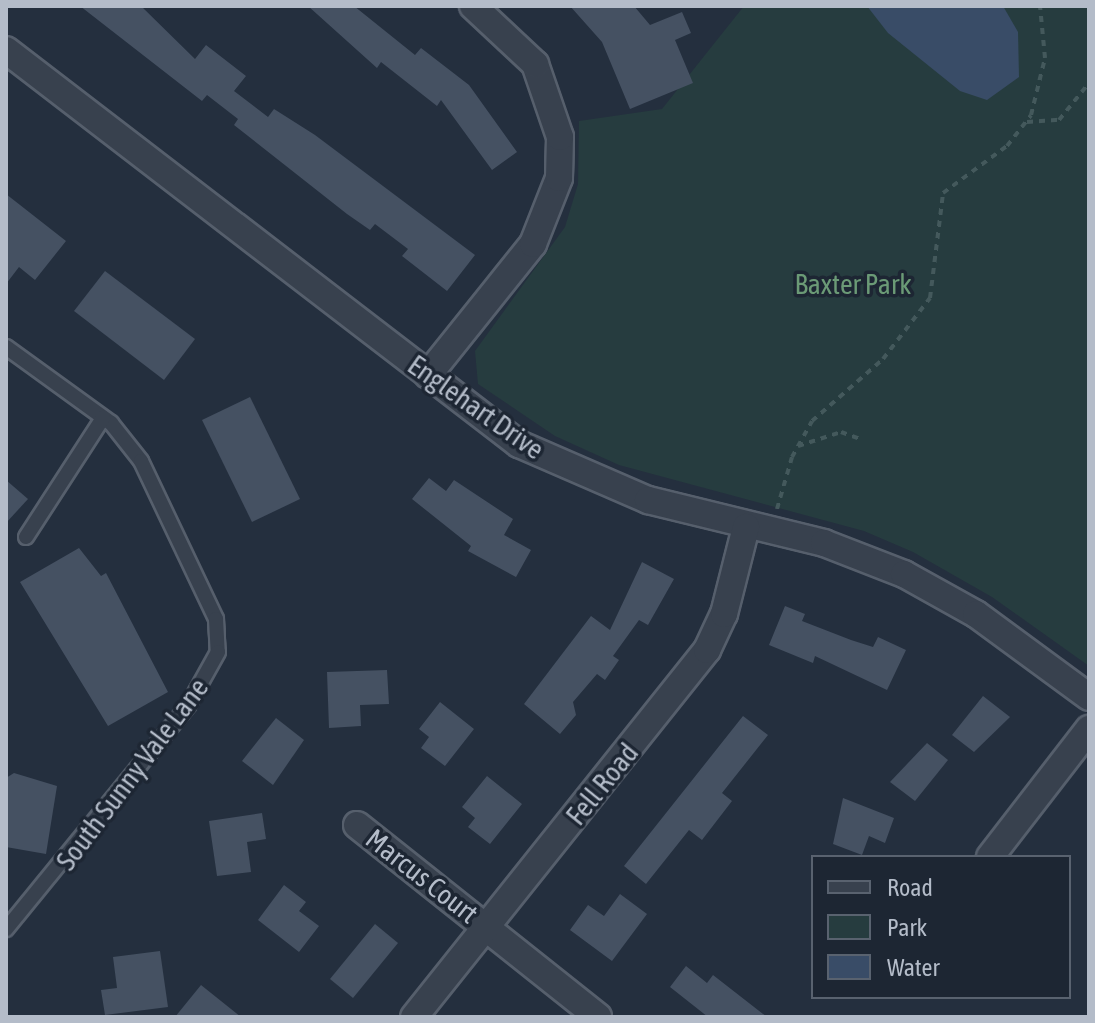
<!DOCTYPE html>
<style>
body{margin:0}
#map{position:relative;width:1095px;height:1023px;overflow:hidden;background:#242f3e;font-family:"Asap Condensed",sans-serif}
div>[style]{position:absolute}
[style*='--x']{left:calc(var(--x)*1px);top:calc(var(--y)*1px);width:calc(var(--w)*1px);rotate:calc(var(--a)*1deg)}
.green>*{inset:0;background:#263c3f}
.water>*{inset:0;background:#394c67}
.building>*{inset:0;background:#455162}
.path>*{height:4px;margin-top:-2px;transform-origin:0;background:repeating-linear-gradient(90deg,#44595c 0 6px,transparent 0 12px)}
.roads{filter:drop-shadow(2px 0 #565f6c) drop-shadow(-2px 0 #565f6c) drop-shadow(0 2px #565f6c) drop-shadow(0 -2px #565f6c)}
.service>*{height:14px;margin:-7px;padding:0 7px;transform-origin:7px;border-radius:7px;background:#38414e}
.minor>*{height:26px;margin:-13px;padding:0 13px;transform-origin:13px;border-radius:13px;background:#38414e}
span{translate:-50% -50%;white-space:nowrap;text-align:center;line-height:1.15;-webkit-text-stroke:7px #1d2633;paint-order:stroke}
.park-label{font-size:28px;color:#6b9a76}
.street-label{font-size:28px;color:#b4bcc9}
.frame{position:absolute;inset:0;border:8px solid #b4bcc9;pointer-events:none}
.legend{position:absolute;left:811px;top:855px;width:260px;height:144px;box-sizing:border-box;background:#1d2633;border:2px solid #59626f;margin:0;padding:10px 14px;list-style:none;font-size:24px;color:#b4bcc9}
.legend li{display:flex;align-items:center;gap:16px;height:40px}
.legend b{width:40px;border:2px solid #59626f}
</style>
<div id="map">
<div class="green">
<i style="clip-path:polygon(744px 6px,1089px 6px,1089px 666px,992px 597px,913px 552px,864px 531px,619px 465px,555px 436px,478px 384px,475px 351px,565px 227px,578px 184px,579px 121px,662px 109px)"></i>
</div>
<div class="water">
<i style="clip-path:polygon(867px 6px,1003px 6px,1018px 32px,1019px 77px,987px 100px,960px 91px,888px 33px)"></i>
</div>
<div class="building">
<i style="clip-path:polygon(80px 6px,141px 6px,195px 59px,206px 45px,246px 76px,234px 91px,268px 117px,274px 109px,315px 135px,475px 255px,447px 291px,402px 256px,408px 249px,375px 224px,370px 230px,347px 214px,234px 125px,238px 119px,207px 95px,202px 101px)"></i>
<i style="clip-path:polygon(308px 6px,354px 6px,415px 55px,421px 48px,469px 85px,517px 152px,492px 170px,441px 100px,437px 106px,381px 62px,377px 68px)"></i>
<i style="clip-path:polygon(570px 6px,634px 6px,650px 25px,682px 12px,691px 33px,675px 40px,693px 83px,630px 109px,602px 42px)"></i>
<i style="clip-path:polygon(6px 194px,66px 241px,35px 280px,19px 267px,6px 284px)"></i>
<i style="clip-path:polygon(105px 271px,195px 339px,164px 380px,74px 311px)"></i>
<i style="clip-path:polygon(250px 397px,300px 499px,252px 522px,202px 420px)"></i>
<i style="clip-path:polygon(429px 478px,446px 491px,454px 480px,513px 519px,504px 535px,531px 550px,516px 577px,468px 551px,471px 546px,412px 499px)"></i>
<i style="clip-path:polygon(6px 480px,28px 499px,6px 523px)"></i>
<i style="clip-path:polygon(79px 548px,101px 576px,106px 573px,168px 692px,108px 726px,20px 582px)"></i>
<i style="clip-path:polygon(642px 562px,674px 579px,648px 625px,639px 620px,613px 656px,619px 660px,605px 680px,597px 674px,573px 702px,576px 715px,560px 734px,524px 704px,591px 616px,610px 630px)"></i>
<i style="clip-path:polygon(785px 606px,805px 614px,802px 621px,851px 640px,873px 647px,878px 637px,906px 650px,887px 690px,815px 656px,813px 663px,769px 645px)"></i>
<i style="clip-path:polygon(387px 670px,389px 704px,360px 705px,361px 726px,329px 728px,327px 672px)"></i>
<i style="clip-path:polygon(983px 696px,1010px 717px,974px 752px,952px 735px)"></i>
<i style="clip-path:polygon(440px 702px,474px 729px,445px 766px,421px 748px,429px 737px,419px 729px)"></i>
<i style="clip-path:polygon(743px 716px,768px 735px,722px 793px,732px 801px,702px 840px,689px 830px,646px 884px,624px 866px)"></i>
<i style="clip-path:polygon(276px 718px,304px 740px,273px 785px,242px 761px)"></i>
<i style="clip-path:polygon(927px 743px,948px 760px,915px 801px,890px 782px)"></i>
<i style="clip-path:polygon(14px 773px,57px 786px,46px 854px,6px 847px,6px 778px)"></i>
<i style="clip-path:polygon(487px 776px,522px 804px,490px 844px,468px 827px,475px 818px,462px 807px)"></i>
<i style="clip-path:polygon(843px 798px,894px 818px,885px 843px,869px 836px,862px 855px,833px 844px)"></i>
<i style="clip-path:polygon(262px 813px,266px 839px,247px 842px,251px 872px,217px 876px,209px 821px)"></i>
<i style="clip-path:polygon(284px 885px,306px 902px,299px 911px,319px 926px,299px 952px,258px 920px)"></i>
<i style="clip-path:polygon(620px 894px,647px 914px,612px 961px,570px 930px,588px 905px,604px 916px)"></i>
<i style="clip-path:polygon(375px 924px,398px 943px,353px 998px,330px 979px)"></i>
<i style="clip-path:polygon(160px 951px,168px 1007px,105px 1015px,101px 990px,117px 988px,113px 957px)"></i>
<i style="clip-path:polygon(686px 966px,707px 983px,713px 975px,767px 1017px,708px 1017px,670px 987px)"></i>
<i style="clip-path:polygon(201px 985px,241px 1017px,175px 1017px)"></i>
</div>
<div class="path">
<i style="--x:1027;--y:122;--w:32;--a:-4"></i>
<i style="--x:1059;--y:120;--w:48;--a:-51"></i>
<i style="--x:798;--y:446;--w:45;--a:-18"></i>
<i style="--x:841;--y:432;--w:23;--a:20"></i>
<i style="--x:777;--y:509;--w:54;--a:-73.9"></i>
<i style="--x:792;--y:457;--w:41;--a:-60.9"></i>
<i style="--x:812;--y:421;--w:94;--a:-41.1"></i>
<i style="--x:883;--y:359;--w:77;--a:-52.4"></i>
<i style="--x:930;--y:298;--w:106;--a:-82.9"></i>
<i style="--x:943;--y:193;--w:79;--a:-36.3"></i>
<i style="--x:1007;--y:146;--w:39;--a:-52"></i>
<i style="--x:1031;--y:115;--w:59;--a:-76.2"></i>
<i style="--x:1045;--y:58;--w:52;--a:-95.5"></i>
</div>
<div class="roads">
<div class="service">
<i style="--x:6;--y:347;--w:130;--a:35.9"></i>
<i style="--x:111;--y:423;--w:48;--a:51.7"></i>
<i style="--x:141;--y:461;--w:175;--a:64.6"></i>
<i style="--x:216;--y:619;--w:33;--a:87"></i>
<i style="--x:218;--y:652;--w:62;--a:119.1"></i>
<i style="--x:188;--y:706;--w:288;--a:129.2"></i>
<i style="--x:26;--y:537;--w:142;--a:-57.1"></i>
</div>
<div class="minor">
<i style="--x:6;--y:50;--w:647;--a:37.53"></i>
<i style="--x:519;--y:444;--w:141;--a:23.5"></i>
<i style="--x:648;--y:500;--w:181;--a:13.7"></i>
<i style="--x:824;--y:543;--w:86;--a:21.2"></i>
<i style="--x:904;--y:574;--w:82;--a:29.1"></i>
<i style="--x:976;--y:614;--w:140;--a:36.3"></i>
<i style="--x:428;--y:375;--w:168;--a:-51.3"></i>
<i style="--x:533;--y:244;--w:71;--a:-68.5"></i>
<i style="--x:559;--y:178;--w:41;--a:-88.6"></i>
<i style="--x:560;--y:137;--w:77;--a:-108.9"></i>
<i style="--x:535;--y:64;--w:85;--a:-136.9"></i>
<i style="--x:357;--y:825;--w:308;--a:38.5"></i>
<i style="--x:990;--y:857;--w:162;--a:-52.3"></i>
<i style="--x:414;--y:1017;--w:470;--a:-51.4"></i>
<i style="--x:707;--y:650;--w:40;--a:-65"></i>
<i style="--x:724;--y:614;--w:90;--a:-75.8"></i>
</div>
</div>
<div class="park-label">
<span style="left:853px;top:284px">Baxter Park</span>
</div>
<div class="street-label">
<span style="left:476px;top:407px;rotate:35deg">Englehart Drive</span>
<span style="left:132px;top:774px;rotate:-53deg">South Sunny Vale Lane</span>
<span style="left:602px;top:784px;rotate:-51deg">Fell Road</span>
<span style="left:422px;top:876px;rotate:38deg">Marcus Court</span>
</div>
<div class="frame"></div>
<ul class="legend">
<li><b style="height:10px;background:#38414e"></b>Road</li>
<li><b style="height:22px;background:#263c3f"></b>Park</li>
<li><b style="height:22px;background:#394c67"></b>Water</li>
</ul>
</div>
